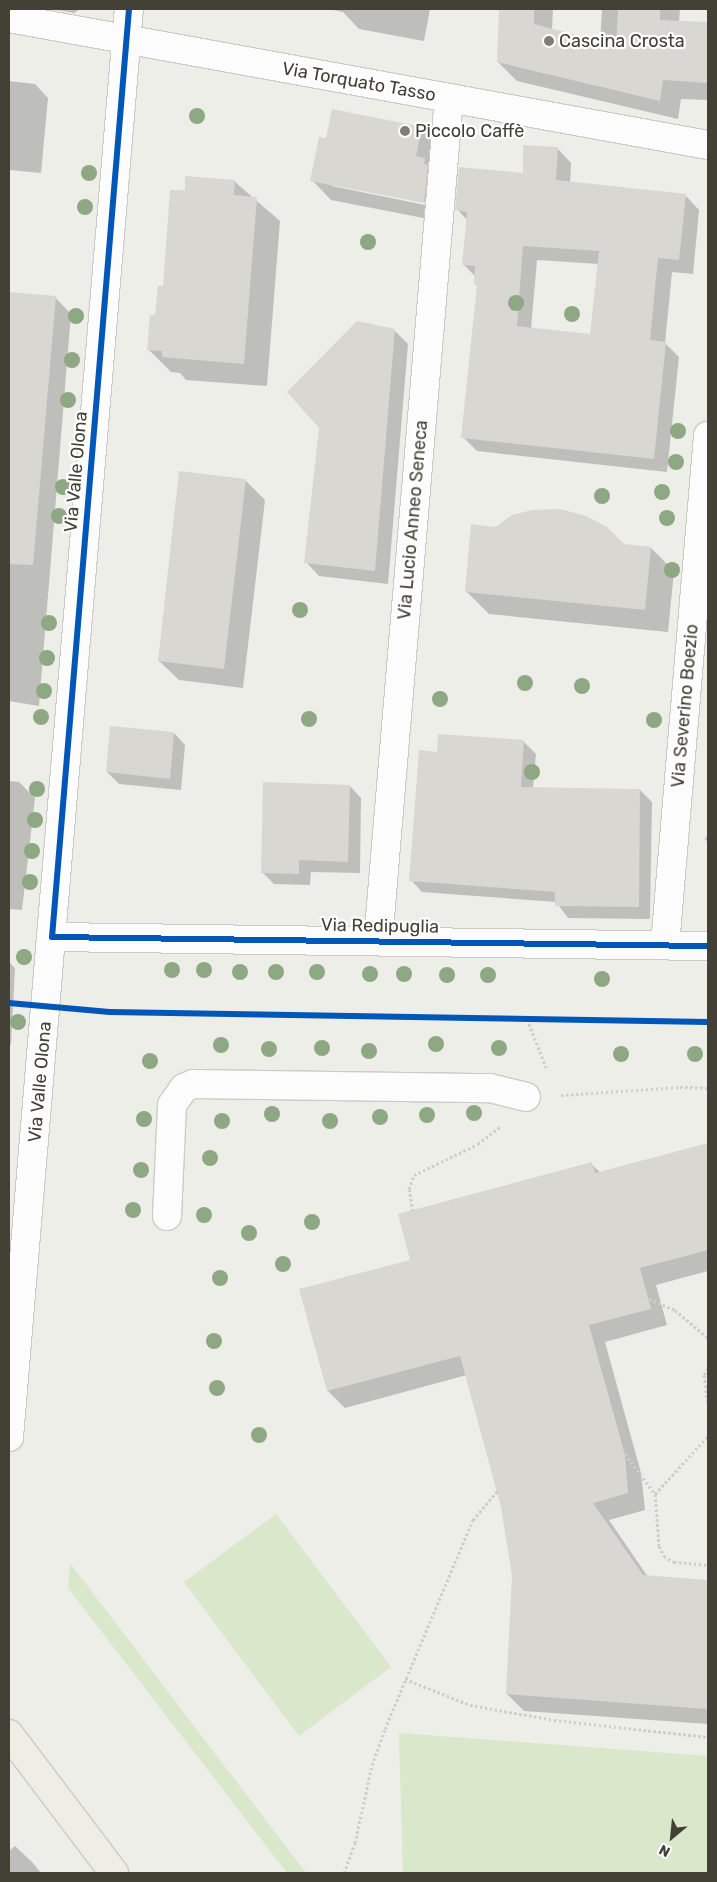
<!DOCTYPE html>
<meta charset="utf-8">
<style>
body{margin:0}
#map{position:relative;width:717px;height:1882px;overflow:hidden;background:#eeeee9;font-family:Rubik,sans-serif}
div>[style]{position:absolute}
[style*='--x']{left:calc(var(--x)*1px);top:calc(var(--y)*1px);width:calc(var(--w)*1px);rotate:calc(var(--a)*1deg)}
.green>*{inset:0;background:#d9e7cb}
.shadow>*{inset:0;background:#0003}
.building>*{inset:0;background:#d8d7d2}
.path>*{height:3px;margin-top:-1.5px;transform-origin:0;background:repeating-linear-gradient(90deg,#cfceca 0 2.5px,transparent 0 5px)}
.roads{filter:drop-shadow(1px 0 #cccbc7) drop-shadow(-1px 0 #cccbc7) drop-shadow(0 1px #cccbc7) drop-shadow(0 -1px #cccbc7)}
.minor>*{height:28px;margin:-14px;padding:0 14px;transform-origin:14px;border-radius:14px;background:#fcfcfc}
.major>*{height:28px;margin:-14px;padding:0 14px;transform-origin:14px;border-radius:14px;background:#efede4}
.cycleway>*{height:6px;margin:-3px;padding:0 3px;transform-origin:3px;border-radius:3px;background:#0057b8}
.trees>*{width:16px;height:16px;margin:-8px;border-radius:50%;background:#8ea883}
.dots>*{width:14px;height:14px;translate:-50% -50%;box-sizing:border-box;border:2px solid #fff;border-radius:50%}
span{translate:-50% -50%;white-space:nowrap;text-align:center;line-height:1.15;-webkit-text-stroke:4.5px #fff;paint-order:stroke}
.poi-label{font-size:18px;color:#434036}
.left{translate:0 -50%;text-align:left}
.street-label{font-size:18px;color:#434036}
.frame{position:absolute;inset:0;border:10px solid #434036;pointer-events:none}
.north{position:absolute;left:647px;top:1812px;width:50px;height:50px;-webkit-text-stroke:4px #fff;paint-order:stroke;rotate:208deg;font-size:14px;font-weight:700;line-height:20px;text-align:center;color:#434036}
.north::after{content:'';display:block;margin:auto;width:18px;height:22px;background:#434036;clip-path:polygon(50% 0,100% 100%,50% 72%,0 100%)}
</style>
<div id="map">
<div class="green">
<i style="clip-path:polygon(276px 1514px,391px 1667px,299px 1736px,184px 1582px)"></i>
<i style="clip-path:polygon(70px 1563px,306px 1873px,287px 1873px,68px 1588px)"></i>
<i style="clip-path:polygon(399px 1733px,708px 1756px,708px 1873px,403px 1873px)"></i>
</div>
<div class="shadow">
<i style="clip-path:polygon(53px 9px,80px 9px,74px 13px)"></i>
<i style="clip-path:polygon(328px 9px,430px 9px,424px 41px,359px 29px,343px 12px)"></i>
<i style="clip-path:polygon(500px 9px,553px 9px,552px 30px,600px 42px,602px 9px,680px 9px,679px 22px,708px 23px,708px 100px,681px 99px,678px 119px,517px 81px,498px 62px)"></i>
<i style="clip-path:polygon(9px 81px,35px 84px,48px 98px,41px 173px,9px 170px)"></i>
<i style="clip-path:polygon(evenodd,421px 128px,441px 147px,444px 222px,331px 200px,312px 180px,327px 140px,421px 128px,332px 184px,431px 203px,430px 206px,332px 186px,332px 184px)"></i>
<i style="clip-path:polygon(evenodd,557px 148px,571px 163px,570px 183px,685px 195px,699px 210px,693px 274px,672px 272px,665px 343px,679px 357px,667px 472px,477px 451px,463px 437px,478px 288px,476px 277px,464px 265px,467px 220px,457px 209px,524px 174px,557px 148px,537px 260px,599px 264px,591px 335px,531px 329px,537px 260px)"></i>
<i style="clip-path:polygon(234px 181px,280px 221px,267px 386px,186px 380px,180px 373px,171px 372px,148px 349px,186px 192px)"></i>
<i style="clip-path:polygon(9px 293px,55px 297px,71px 314px,39px 706px,9px 701px)"></i>
<i style="clip-path:polygon(394px 330px,408px 344px,388px 584px,319px 576px,306px 562px)"></i>
<i style="clip-path:polygon(245px 480px,265px 500px,243px 688px,179px 680px,159px 661px)"></i>
<i style="clip-path:polygon(624px 545px,651px 548px,674px 571px,668px 632px,489px 614px,466px 591px)"></i>
<i style="clip-path:polygon(174px 733px,185px 745px,181px 790px,119px 784px,107px 772px)"></i>
<i style="clip-path:polygon(524px 742px,536px 754px,533px 788px,640px 790px,652px 802px,650px 919px,568px 918px,556px 902px,422px 892px,411px 880px,438px 753px)"></i>
<i style="clip-path:polygon(9px 781px,19px 782px,35px 798px,22px 910px,9px 909px)"></i>
<i style="clip-path:polygon(350px 786px,361px 798px,360px 873px,311px 872px,310px 885px,274px 884px,262px 872px)"></i>
<i style="clip-path:polygon(708px 834px,708px 843px,705px 839px)"></i>
<i style="clip-path:polygon(9px 962px,15px 968px,11px 1045px,9px 1045px)"></i>
<i style="clip-path:polygon(708px 1144px,708px 1271px,656px 1285px,667px 1325px,605px 1342px,641px 1473px,645px 1510px,609px 1520px,648px 1577px,708px 1581px,708px 1724px,524px 1711px,507px 1694px,513px 1576px,503px 1507px,467px 1375px,345px 1408px,328px 1391px,411px 1261px,591px 1164px,601px 1173px)"></i>
<i style="clip-path:polygon(15px 1846px,32px 1862px,41px 1873px,9px 1873px,9px 1851px)"></i>
</div>
<div class="building">
<i style="clip-path:polygon(499px 9px,534px 9px,534px 24px,616px 45px,618px 9px,660px 9px,660px 20px,708px 22px,708px 83px,663px 80px,660px 101px,497px 62px)"></i>
<i style="clip-path:polygon(332px 109px,422px 127px,416px 156px,425px 158px,424px 164px,428px 165px,424px 203px,310px 181px,319px 137px,326px 138px)"></i>
<i style="clip-path:polygon(evenodd,523px 145px,558px 147px,556px 180px,686px 194px,679px 260px,658px 258px,650px 340px,666px 342px,654px 459px,461px 438px,477px 285px,474px 285px,475px 266px,462px 265px,467px 212px,455px 210px,459px 167px,523px 173px,523px 145px,523px 246px,599px 251px,590px 334px,517px 326px,523px 246px)"></i>
<i style="clip-path:polygon(185px 176px,235px 180px,234px 195px,257px 197px,244px 364px,162px 357px,162px 351px,147px 350px,150px 315px,155px 315px,158px 286px,163px 286px,170px 190px,185px 190px)"></i>
<i style="clip-path:polygon(9px 292px,56px 296px,33px 565px,9px 564px)"></i>
<i style="clip-path:polygon(357px 321px,395px 329px,375px 571px,304px 563px,319px 428px,287px 392px)"></i>
<i style="clip-path:polygon(179px 471px,246px 479px,224px 669px,158px 661px)"></i>
<i style="clip-path:polygon(560px 509px,586px 516px,607px 527px,624px 544px,651px 547px,645px 610px,465px 592px,471px 524px,495px 527px,512px 515px,532px 510px)"></i>
<i style="clip-path:polygon(110px 726px,174px 732px,170px 779px,106px 772px)"></i>
<i style="clip-path:polygon(438px 734px,524px 740px,521px 787px,640px 789px,639px 907px,555px 906px,555px 892px,409px 881px,419px 750px,437px 752px)"></i>
<i style="clip-path:polygon(263px 782px,350px 785px,348px 862px,299px 860px,299px 874px,261px 873px)"></i>
<i style="clip-path:polygon(708px 1143px,708px 1250px,640px 1268px,651px 1309px,589px 1325px,625px 1455px,628px 1493px,593px 1503px,643px 1575px,708px 1580px,708px 1709px,506px 1694px,512px 1576px,501px 1507px,460px 1356px,327px 1391px,299px 1289px,410px 1260px,398px 1214px,592px 1162px,595px 1173px)"></i>
</div>
<div class="path">
<i style="--x:527;--y:1019;--w:52;--a:68.4"></i>
<i style="--x:561;--y:1095;--w:119;--a:-3.8"></i>
<i style="--x:680;--y:1087;--w:28;--a:2"></i>
<i style="--x:413;--y:1211;--w:22;--a:-100"></i>
<i style="--x:409;--y:1189;--w:15;--a:-70"></i>
<i style="--x:414;--y:1175;--w:71;--a:-25.8"></i>
<i style="--x:478;--y:1144;--w:29;--a:-38"></i>
<i style="--x:649;--y:1299;--w:28;--a:23"></i>
<i style="--x:675;--y:1310;--w:43;--a:40.3"></i>
<i style="--x:708;--y:1368;--w:8;--a:120"></i>
<i style="--x:704;--y:1375;--w:28;--a:82"></i>
<i style="--x:625;--y:1454;--w:50;--a:53.1"></i>
<i style="--x:655;--y:1494;--w:52;--a:85.6"></i>
<i style="--x:659;--y:1546;--w:11;--a:63"></i>
<i style="--x:664;--y:1556;--w:12;--a:31"></i>
<i style="--x:674;--y:1562;--w:34;--a:5"></i>
<i style="--x:655;--y:1494;--w:79;--a:-47.6"></i>
<i style="--x:405;--y:1679;--w:70;--a:21.8"></i>
<i style="--x:470;--y:1705;--w:85;--a:10.1"></i>
<i style="--x:554;--y:1720;--w:155;--a:6.3"></i>
<i style="--x:344;--y:1873;--w:32;--a:-70"></i>
<i style="--x:355;--y:1843;--w:80;--a:-77.7"></i>
<i style="--x:372;--y:1765;--w:38;--a:-70"></i>
<i style="--x:385;--y:1729;--w:227;--a:-67.2"></i>
<i style="--x:473;--y:1520;--w:38;--a:-50"></i>
</div>
<div class="roads">
<div class="minor">
<i style="--x:9;--y:18;--w:710;--a:10.3"></i>
<i style="--x:52;--y:937;--w:656;--a:0.79"></i>
<i style="--x:378;--y:941;--w:846;--a:-85.19"></i>
<i style="--x:665;--y:945;--w:511;--a:-85.17"></i>
<i style="--x:167;--y:1216;--w:111;--a:-87.4"></i>
<i style="--x:172;--y:1105;--w:21;--a:-55"></i>
<i style="--x:184;--y:1088;--w:10;--a:-24"></i>
<i style="--x:193;--y:1084;--w:297;--a:0.8"></i>
<i style="--x:490;--y:1088;--w:37;--a:14"></i>
<i style="--x:9;--y:1437;--w:1433;--a:-85.2"></i>
</div>
<div class="major">
<i style="--x:9;--y:1734;--w:174;--a:52.9"></i>
</div>
</div>
<div class="cycleway">
<i style="--x:129;--y:9;--w:931;--a:94.74"></i>
<i style="--x:52;--y:937;--w:656;--a:0.79"></i>
<i style="--x:9;--y:1003;--w:101;--a:5.1"></i>
<i style="--x:110;--y:1012;--w:598;--a:0.96"></i>
</div>
<div class="trees">
<i style="left:197px;top:116px"></i>
<i style="left:89px;top:173px"></i>
<i style="left:85px;top:207px"></i>
<i style="left:368px;top:242px"></i>
<i style="left:516px;top:303px"></i>
<i style="left:572px;top:314px"></i>
<i style="left:76px;top:316px"></i>
<i style="left:72px;top:360px"></i>
<i style="left:68px;top:400px"></i>
<i style="left:678px;top:431px"></i>
<i style="left:676px;top:462px"></i>
<i style="left:63px;top:487px"></i>
<i style="left:662px;top:492px"></i>
<i style="left:602px;top:496px"></i>
<i style="left:59px;top:516px"></i>
<i style="left:667px;top:518px"></i>
<i style="left:672px;top:570px"></i>
<i style="left:300px;top:610px"></i>
<i style="left:49px;top:623px"></i>
<i style="left:47px;top:658px"></i>
<i style="left:525px;top:683px"></i>
<i style="left:582px;top:686px"></i>
<i style="left:44px;top:691px"></i>
<i style="left:440px;top:699px"></i>
<i style="left:41px;top:717px"></i>
<i style="left:309px;top:719px"></i>
<i style="left:654px;top:720px"></i>
<i style="left:532px;top:772px"></i>
<i style="left:37px;top:789px"></i>
<i style="left:35px;top:820px"></i>
<i style="left:32px;top:851px"></i>
<i style="left:30px;top:882px"></i>
<i style="left:24px;top:957px"></i>
<i style="left:172px;top:970px"></i>
<i style="left:204px;top:970px"></i>
<i style="left:240px;top:972px"></i>
<i style="left:276px;top:972px"></i>
<i style="left:317px;top:972px"></i>
<i style="left:370px;top:974px"></i>
<i style="left:404px;top:974px"></i>
<i style="left:447px;top:975px"></i>
<i style="left:488px;top:975px"></i>
<i style="left:602px;top:979px"></i>
<i style="left:18px;top:1022px"></i>
<i style="left:436px;top:1044px"></i>
<i style="left:221px;top:1045px"></i>
<i style="left:322px;top:1048px"></i>
<i style="left:499px;top:1048px"></i>
<i style="left:269px;top:1049px"></i>
<i style="left:369px;top:1051px"></i>
<i style="left:621px;top:1054px"></i>
<i style="left:695px;top:1054px"></i>
<i style="left:150px;top:1061px"></i>
<i style="left:474px;top:1113px"></i>
<i style="left:272px;top:1114px"></i>
<i style="left:427px;top:1115px"></i>
<i style="left:380px;top:1117px"></i>
<i style="left:144px;top:1119px"></i>
<i style="left:222px;top:1121px"></i>
<i style="left:330px;top:1121px"></i>
<i style="left:210px;top:1158px"></i>
<i style="left:141px;top:1170px"></i>
<i style="left:133px;top:1210px"></i>
<i style="left:204px;top:1215px"></i>
<i style="left:312px;top:1222px"></i>
<i style="left:249px;top:1233px"></i>
<i style="left:283px;top:1264px"></i>
<i style="left:220px;top:1278px"></i>
<i style="left:214px;top:1341px"></i>
<i style="left:217px;top:1388px"></i>
<i style="left:259px;top:1435px"></i>
</div>
<div class="dots">
<i style="left:549px;top:41px;background:#7f7d75"></i>
<i style="left:405px;top:131px;background:#7f7d75"></i>
</div>
<div class="poi-label">
<span class="left" style="left:559px;top:41px">Cascina Crosta</span>
<span class="left" style="left:415px;top:131px">Piccolo Caffè</span>
</div>
<div class="street-label">
<span style="left:359px;top:82px;rotate:10deg">Via Torquato Tasso</span>
<span style="left:76px;top:472px;rotate:-85deg">Via Valle Olona</span>
<span style="left:413px;top:520px;rotate:-85deg">Via Lucio Anneo Seneca</span>
<span style="left:685px;top:706px;rotate:-85deg">Via Severino Boezio</span>
<span style="left:380px;top:926px;rotate:1deg">Via Redipuglia</span>
<span style="left:40px;top:1082px;rotate:-85deg">Via Valle Olona</span>
</div>
<div class="frame"></div>
<div class="north">N</div>
</div>
